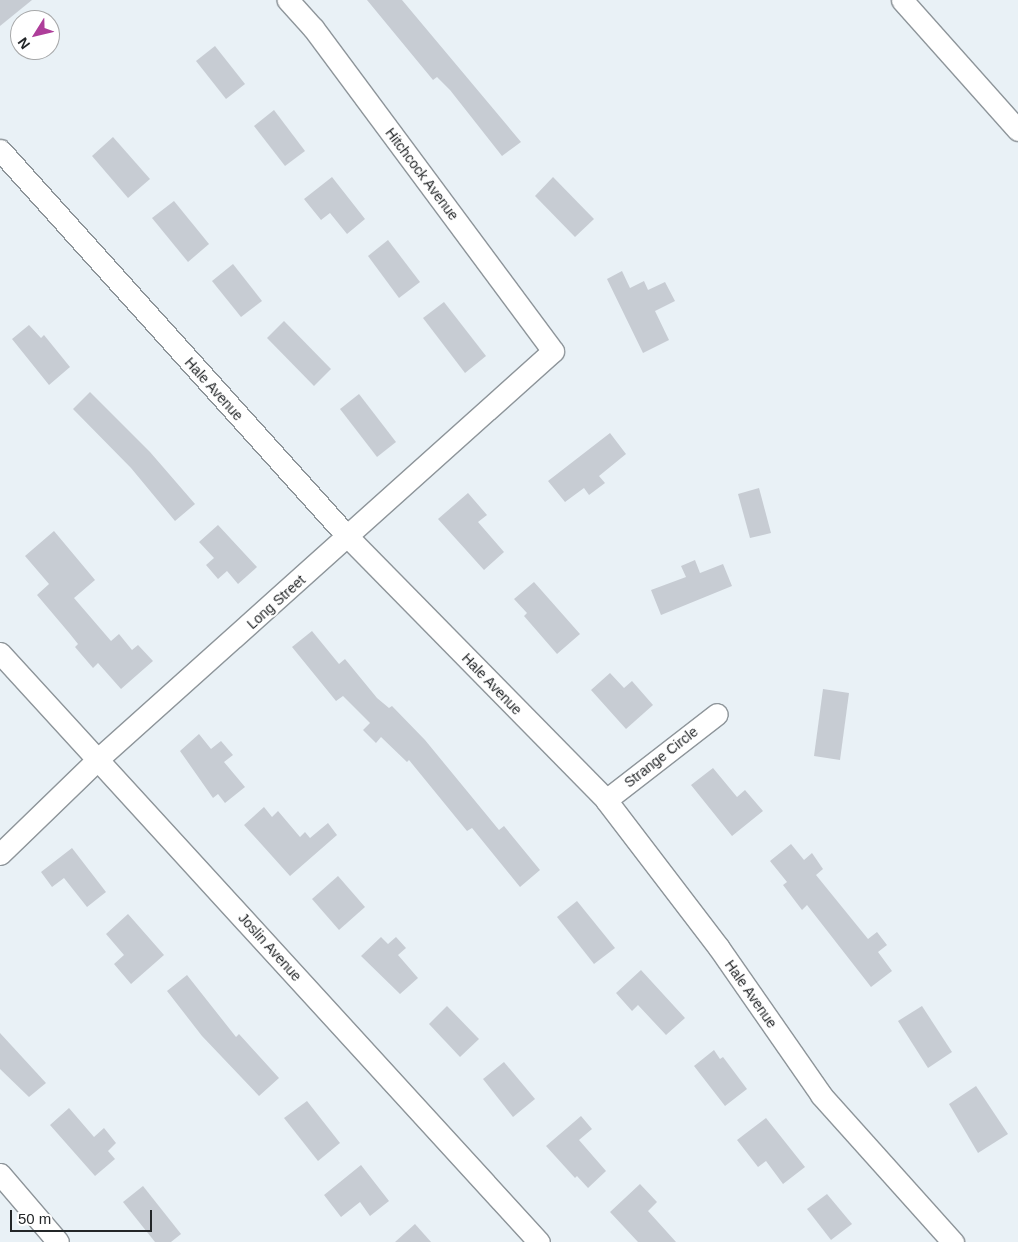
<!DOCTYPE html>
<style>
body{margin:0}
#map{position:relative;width:1018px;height:1242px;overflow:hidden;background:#e9f1f6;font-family:Arial,sans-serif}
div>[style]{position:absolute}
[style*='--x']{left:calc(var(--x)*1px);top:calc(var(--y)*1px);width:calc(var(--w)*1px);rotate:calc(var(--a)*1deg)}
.building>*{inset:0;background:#c7ccd3}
.roads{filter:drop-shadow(1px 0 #8e959a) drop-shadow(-1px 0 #8e959a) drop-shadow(0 1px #8e959a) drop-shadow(0 -1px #8e959a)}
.street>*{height:21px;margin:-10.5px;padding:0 10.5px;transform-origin:10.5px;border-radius:10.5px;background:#fff}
span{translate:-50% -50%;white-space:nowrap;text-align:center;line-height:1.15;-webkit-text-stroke:4.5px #fff;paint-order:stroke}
.street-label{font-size:14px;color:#232628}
.north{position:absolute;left:10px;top:10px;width:50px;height:50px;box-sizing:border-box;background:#fff;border:1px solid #a7a8a9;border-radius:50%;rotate:234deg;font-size:14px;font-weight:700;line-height:20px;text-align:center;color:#232628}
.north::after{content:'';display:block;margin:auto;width:18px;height:22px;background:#ae3e9a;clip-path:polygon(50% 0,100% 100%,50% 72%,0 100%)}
.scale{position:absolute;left:10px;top:1210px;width:142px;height:22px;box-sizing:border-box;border:2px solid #232628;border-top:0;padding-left:6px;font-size:15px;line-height:18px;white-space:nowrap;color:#232628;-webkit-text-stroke:4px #fff;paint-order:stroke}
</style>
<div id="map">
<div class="building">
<i style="clip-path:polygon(0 0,32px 0,0 26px)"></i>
<i style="clip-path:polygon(367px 0,402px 0,521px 142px,502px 156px,450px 90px,437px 77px,433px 80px)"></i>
<i style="clip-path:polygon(215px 46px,245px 84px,226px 99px,196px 61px)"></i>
<i style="clip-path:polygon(274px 110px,305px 151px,285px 166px,254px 126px)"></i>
<i style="clip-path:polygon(113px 137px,150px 179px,128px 198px,92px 156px)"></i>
<i style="clip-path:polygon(332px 177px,365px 219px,347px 234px,330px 213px,321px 220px,304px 199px)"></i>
<i style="clip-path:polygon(553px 177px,594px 219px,575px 237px,535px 196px)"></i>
<i style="clip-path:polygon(174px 201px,209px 244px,188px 262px,152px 218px)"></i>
<i style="clip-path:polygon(388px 240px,420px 282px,399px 298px,368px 256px)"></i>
<i style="clip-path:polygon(233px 264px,262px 301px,241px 317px,212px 281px)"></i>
<i style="clip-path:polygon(622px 271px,630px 288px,644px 281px,648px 290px,665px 282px,675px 301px,655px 311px,669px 340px,643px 353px,607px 279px)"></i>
<i style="clip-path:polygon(444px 302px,486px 356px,465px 373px,423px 318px)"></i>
<i style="clip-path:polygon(284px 321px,331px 369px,314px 386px,267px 338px)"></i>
<i style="clip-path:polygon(29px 325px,41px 338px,44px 335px,70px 367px,49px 385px,12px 339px)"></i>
<i style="clip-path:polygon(90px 392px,150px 452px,195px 504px,175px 521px,131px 468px,73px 409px)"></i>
<i style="clip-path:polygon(359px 394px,396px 442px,377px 457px,340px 409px)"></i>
<i style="clip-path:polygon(610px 433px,626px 454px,599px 476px,605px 483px,589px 495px,584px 488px,565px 502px,548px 481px)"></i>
<i style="clip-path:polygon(759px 488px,771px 533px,750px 538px,738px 494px)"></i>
<i style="clip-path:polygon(468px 493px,487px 515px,478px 522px,504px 552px,484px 570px,438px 519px)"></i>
<i style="clip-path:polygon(218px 525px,257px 567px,238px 584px,227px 571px,218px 579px,206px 565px,214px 558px,199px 542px)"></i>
<i style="clip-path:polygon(54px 531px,95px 580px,74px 598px,111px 641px,119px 634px,132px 650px,138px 645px,153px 661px,121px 689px,98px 663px,93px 668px,75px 647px,78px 644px,70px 634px,37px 595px,49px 584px,25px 556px)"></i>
<i style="clip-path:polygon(695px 560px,700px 573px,723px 564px,732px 586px,661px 615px,651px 590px,686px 577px,681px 566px)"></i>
<i style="clip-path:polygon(534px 582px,580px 634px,557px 654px,524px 616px,527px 613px,514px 599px)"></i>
<i style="clip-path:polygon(312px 631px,339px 664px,345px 659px,377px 698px,389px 708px,392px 706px,425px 740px,499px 830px,504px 826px,540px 870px,520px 887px,472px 828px,467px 831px,409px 760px,407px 762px,381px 737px,376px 743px,363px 730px,370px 723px,343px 696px,336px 701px,292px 647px)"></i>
<i style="clip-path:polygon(610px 673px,624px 688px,632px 681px,653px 705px,626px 729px,591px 690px)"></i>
<i style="clip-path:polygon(823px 689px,849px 693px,840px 760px,814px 756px)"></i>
<i style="clip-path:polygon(199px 734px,211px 749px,221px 741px,233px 755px,224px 762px,245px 787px,225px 803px,218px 794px,213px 798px,180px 751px)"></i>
<i style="clip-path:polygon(713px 768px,737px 797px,745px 790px,763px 811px,732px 836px,691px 785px)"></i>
<i style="clip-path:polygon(264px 807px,272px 817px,278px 811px,300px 837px,305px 832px,310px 838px,328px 823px,337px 835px,290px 876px,244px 825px)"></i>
<i style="clip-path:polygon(791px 844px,804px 860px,812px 853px,823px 869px,816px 875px,868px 939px,877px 932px,887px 945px,878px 952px,892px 971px,871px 987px,807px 905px,802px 910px,783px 885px,787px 882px,770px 861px)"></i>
<i style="clip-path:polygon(72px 848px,106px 892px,87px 907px,64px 878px,52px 887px,41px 872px)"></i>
<i style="clip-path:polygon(338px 876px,365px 907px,339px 930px,312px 899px)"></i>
<i style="clip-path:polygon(577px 901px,615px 948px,594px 964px,557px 917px)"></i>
<i style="clip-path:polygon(128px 914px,164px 955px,131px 984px,114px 964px,124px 955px,106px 934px)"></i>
<i style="clip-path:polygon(381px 937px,388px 944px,396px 937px,406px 948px,398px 955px,418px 978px,400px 994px,361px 956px)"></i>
<i style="clip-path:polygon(641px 970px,685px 1018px,666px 1035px,638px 1005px,632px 1011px,616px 993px)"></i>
<i style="clip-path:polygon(187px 975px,236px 1037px,239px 1034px,279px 1078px,259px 1096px,202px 1036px,167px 991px)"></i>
<i style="clip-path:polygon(447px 1006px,479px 1039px,460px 1057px,429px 1024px)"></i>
<i style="clip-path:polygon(922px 1006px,952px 1052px,928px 1068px,898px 1021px)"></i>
<i style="clip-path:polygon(0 1033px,46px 1083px,29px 1097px,0 1069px)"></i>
<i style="clip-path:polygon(714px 1050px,720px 1059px,723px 1057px,747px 1089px,725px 1106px,694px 1066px)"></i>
<i style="clip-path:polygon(504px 1062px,535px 1099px,513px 1117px,483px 1079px)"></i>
<i style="clip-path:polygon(976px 1086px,1008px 1134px,978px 1153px,949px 1104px)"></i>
<i style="clip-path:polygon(307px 1101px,340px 1143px,318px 1161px,284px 1118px)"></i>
<i style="clip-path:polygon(69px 1108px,94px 1137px,104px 1128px,116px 1143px,108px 1151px,115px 1159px,95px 1176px,50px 1125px)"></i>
<i style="clip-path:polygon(581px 1116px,592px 1129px,579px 1140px,606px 1171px,588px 1188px,577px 1176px,575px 1178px,546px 1146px)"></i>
<i style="clip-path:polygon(766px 1118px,805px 1167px,783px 1184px,766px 1161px,758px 1167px,737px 1140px)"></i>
<i style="clip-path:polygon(361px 1165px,389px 1201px,370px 1216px,360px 1202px,341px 1217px,324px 1195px)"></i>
<i style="clip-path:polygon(640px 1184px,657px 1202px,648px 1211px,676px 1242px,638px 1242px,610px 1212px)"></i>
<i style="clip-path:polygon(143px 1186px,181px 1234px,171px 1242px,155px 1242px,123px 1202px)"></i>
<i style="clip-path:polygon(827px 1194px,852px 1224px,831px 1240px,807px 1209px)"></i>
<i style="clip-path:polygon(415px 1224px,431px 1242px,395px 1242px)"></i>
</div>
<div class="roads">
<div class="street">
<i style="--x:902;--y:0;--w:174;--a:48.3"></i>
<i style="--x:0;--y:150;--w:520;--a:48.04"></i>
<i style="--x:348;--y:537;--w:368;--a:45.5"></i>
<i style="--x:606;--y:800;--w:186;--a:52.6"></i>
<i style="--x:719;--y:948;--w:179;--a:55.2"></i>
<i style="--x:821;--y:1095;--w:198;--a:48.1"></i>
<i style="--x:0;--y:653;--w:798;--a:47.54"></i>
<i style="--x:606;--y:800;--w:140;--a:-37.8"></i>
<i style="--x:0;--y:854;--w:136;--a:-44.1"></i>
<i style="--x:98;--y:759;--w:611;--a:-41.88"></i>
<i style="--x:553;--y:351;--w:402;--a:-126.6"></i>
<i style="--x:313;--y:28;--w:38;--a:-132"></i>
<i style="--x:0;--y:1174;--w:89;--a:49.5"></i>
</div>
</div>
<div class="street-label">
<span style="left:422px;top:174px;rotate:53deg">Hitchcock Avenue</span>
<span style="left:214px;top:389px;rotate:48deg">Hale Avenue</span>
<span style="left:276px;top:602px;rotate:-42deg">Long Street</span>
<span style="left:492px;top:684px;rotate:46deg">Hale Avenue</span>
<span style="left:661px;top:757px;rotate:-38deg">Strange Circle</span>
<span style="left:270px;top:947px;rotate:48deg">Joslin Avenue</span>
<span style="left:751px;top:994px;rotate:55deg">Hale Avenue</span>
</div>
<div class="north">N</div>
<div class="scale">50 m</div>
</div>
